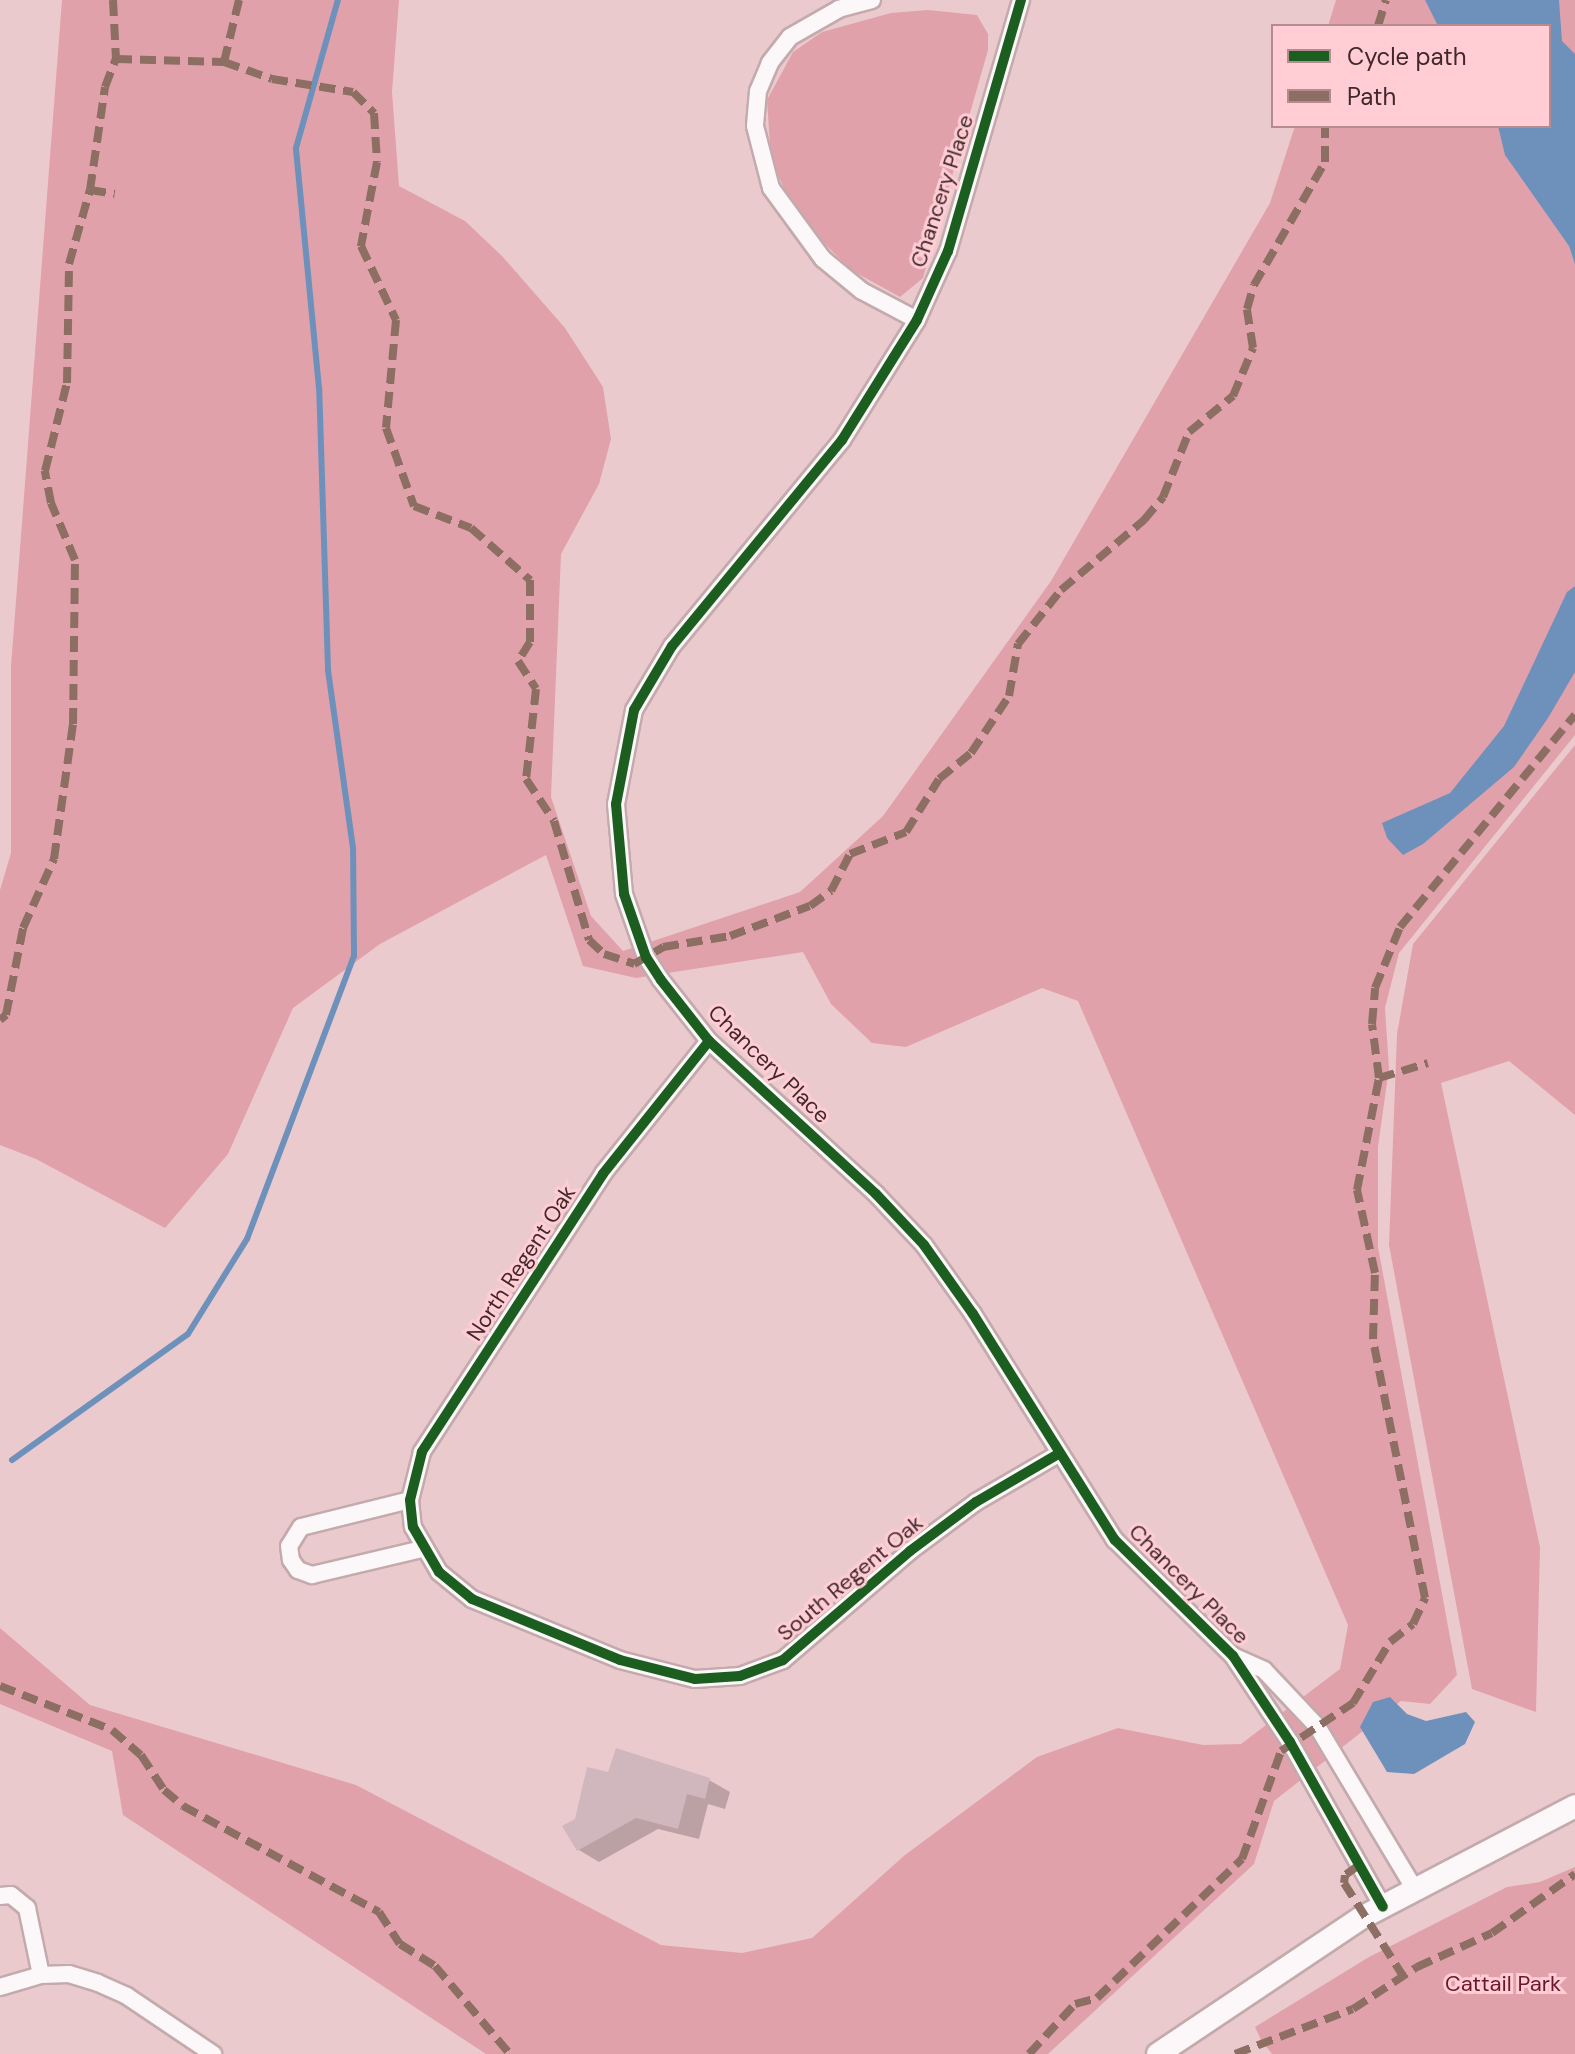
<!DOCTYPE html>
<style>
body{margin:0}
#map{position:relative;width:1575px;height:2054px;overflow:hidden;background:#ebcace;font-family:"DM Sans",sans-serif}
div>[style]{position:absolute}
[style*='--x']{left:calc(var(--x)*1px);top:calc(var(--y)*1px);width:calc(var(--w)*1px);rotate:calc(var(--a)*1deg)}
.green>*{inset:0;background:#e1a1ab}
.water>*{inset:0;background:#6e91bc}
.shadow>*{inset:0;background:#0003}
.stream>*{height:6px;margin:-3px;padding:0 3px;transform-origin:3px;border-radius:3px;background:#6e91bc}
.building>*{inset:0;background:#d0b7bd}
.roads{filter:drop-shadow(2px 0 #c3aaad) drop-shadow(-2px 0 #c3aaad) drop-shadow(0 2px #c3aaad) drop-shadow(0 -2px #c3aaad)}
.street>*{height:16px;margin:-8px;padding:0 8px;transform-origin:8px;border-radius:8px;background:#fcf7f8}
.secondary>*{height:22px;margin:-11px;padding:0 11px;transform-origin:11px;border-radius:11px;background:#fcf7f8}
.quiet>*{height:8px;margin-top:-4px;transform-origin:0;background:repeating-linear-gradient(90deg,#8d6e63 0 16px,transparent 0 24px)}
.cycleway>*{height:10px;margin:-5px;padding:0 5px;transform-origin:5px;border-radius:5px;background:#1b5e20}
span{translate:-50% -50%;white-space:nowrap;text-align:center;line-height:1.15;-webkit-text-stroke:6px #ffcdd3;paint-order:stroke}
.street-label{font-size:22px;color:#40282c}
.park-label{font-size:22px;color:#69172d}
.legend{position:absolute;left:1271px;top:24px;width:280px;height:104px;box-sizing:border-box;background:#ffcdd3;border:2px solid #b38b90;margin:0;padding:10px 14px;list-style:none;font-size:24px;color:#40282c}
.legend li{display:flex;align-items:center;gap:16px;height:40px}
.legend b{width:40px;border:2px solid #b38b90}
</style>
<div id="map">
<div class="green">
<i style="clip-path:polygon(62px 0,399px 0,392px 92px,399px 186px,465px 221px,502px 256px,565px 328px,603px 387px,611px 439px,599px 484px,561px 554px,551px 797px,591px 916px,623px 951px,800px 892px,883px 816px,1051px 581px,1270px 203px,1295px 126px,1549px 126px,1549px 26px,1328px 26px,1336px 0,1575px 0,1575px 735px,1399px 953px,1385px 1008px,1389px 1068px,1378px 1147px,1378px 1247px,1457px 1675px,1430px 1704px,1401px 1701px,1274px 1801px,1254px 1864px,1048px 2054px,486px 2054px,123px 1815px,112px 1751px,0 1704px,0 1628px,90px 1705px,356px 1785px,661px 1945px,742px 1953px,812px 1938px,905px 1855px,1037px 1757px,1118px 1728px,1203px 1745px,1241px 1744px,1340px 1669px,1348px 1625px,1078px 1001px,1042px 988px,906px 1047px,872px 1043px,831px 1004px,803px 952px,636px 978px,583px 966px,546px 855px,380px 944px,293px 1008px,228px 1154px,165px 1228px,36px 1159px,0 1145px,0 890px,11px 853px,11px 666px)"></i>
<i style="clip-path:polygon(928px 10px,977px 15px,988px 34px,988px 50px,923px 278px,900px 297px,851px 270px,814px 233px,788px 197px,771px 160px,767px 100px,793px 52px,822px 32px,891px 13px)"></i>
<i style="clip-path:polygon(1575px 745px,1575px 1115px,1509px 1061px,1441px 1083px,1540px 1547px,1536px 1712px,1472px 1689px,1389px 1245px,1397px 1034px,1413px 944px)"></i>
<i style="clip-path:polygon(1575px 1867px,1575px 2054px,1272px 2054px,1261px 2040px,1255px 2027px,1369px 1957px,1507px 1887px,1540px 1882px)"></i>
</div>
<div class="water">
<i style="clip-path:polygon(1425px 0,1559px 0,1562px 41px,1575px 54px,1575px 264px,1569px 246px,1505px 155px,1498px 126px,1549px 126px,1549px 26px,1438px 26px)"></i>
<i style="clip-path:polygon(1575px 586px,1575px 672px,1548px 718px,1514px 767px,1423px 844px,1403px 855px,1387px 838px,1382px 823px,1450px 793px,1504px 726px,1567px 592px)"></i>
<i style="clip-path:polygon(1390px 1697px,1407px 1714px,1426px 1721px,1466px 1712px,1475px 1722px,1465px 1744px,1414px 1774px,1387px 1772px,1360px 1727px,1373px 1702px)"></i>
</div>
<div class="shadow">
<i style="clip-path:polygon(609px 1775px,709px 1780px,730px 1792px,725px 1809px,708px 1804px,699px 1839px,658px 1829px,599px 1862px,579px 1850px,576px 1820px)"></i>
</div>
<div class="stream">
<i style="--x:12;--y:1460;--w:216;--a:-35.6"></i>
<i style="--x:188;--y:1334;--w:112;--a:-58.2"></i>
<i style="--x:247;--y:1239;--w:303;--a:-69.3"></i>
<i style="--x:354;--y:956;--w:108;--a:-90.5"></i>
<i style="--x:353;--y:848;--w:181;--a:-98"></i>
<i style="--x:328;--y:669;--w:281;--a:-91.8"></i>
<i style="--x:319;--y:388;--w:241;--a:-95.5"></i>
<i style="--x:296;--y:148;--w:154;--a:-74.2"></i>
</div>
<div class="building">
<i style="clip-path:polygon(616px 1748px,710px 1778px,705px 1799px,687px 1794px,678px 1829px,636px 1818px,577px 1851px,562px 1826px,575px 1819px,587px 1767px,608px 1772px)"></i>
</div>
<div class="roads">
<div class="street">
<i style="--x:872;--y:0;--w:34;--a:165"></i>
<i style="--x:839;--y:9;--w:56;--a:150.3"></i>
<i style="--x:790;--y:37;--w:33;--a:128"></i>
<i style="--x:770;--y:63;--w:30;--a:113"></i>
<i style="--x:758;--y:91;--w:35;--a:95"></i>
<i style="--x:755;--y:126;--w:64;--a:75.5"></i>
<i style="--x:771;--y:188;--w:88;--a:53.8"></i>
<i style="--x:823;--y:259;--w:50;--a:39.4"></i>
<i style="--x:862;--y:291;--w:62;--a:27.8"></i>
<i style="--x:1021;--y:0;--w:261;--a:106.2"></i>
<i style="--x:948;--y:251;--w:76;--a:114.2"></i>
<i style="--x:917;--y:320;--w:142;--a:122"></i>
<i style="--x:842;--y:440;--w:267;--a:129.5"></i>
<i style="--x:672;--y:646;--w:74;--a:120.7"></i>
<i style="--x:634;--y:710;--w:96;--a:100.8"></i>
<i style="--x:616;--y:804;--w:90;--a:84.9"></i>
<i style="--x:624;--y:894;--w:67;--a:70.8"></i>
<i style="--x:646;--y:957;--w:27;--a:57"></i>
<i style="--x:661;--y:980;--w:78;--a:51.8"></i>
<i style="--x:709;--y:1041;--w:226;--a:42.5"></i>
<i style="--x:876;--y:1194;--w:70;--a:46.7"></i>
<i style="--x:924;--y:1245;--w:85;--a:54.6"></i>
<i style="--x:973;--y:1314;--w:267;--a:57.9"></i>
<i style="--x:1115;--y:1540;--w:165;--a:44.5"></i>
<i style="--x:1233;--y:1656;--w:103;--a:56.5"></i>
<i style="--x:1290;--y:1742;--w:189;--a:60.6"></i>
<i style="--x:709;--y:1041;--w:170;--a:128.6"></i>
<i style="--x:603;--y:1174;--w:332;--a:123.1"></i>
<i style="--x:422;--y:1452;--w:49;--a:104"></i>
<i style="--x:410;--y:1500;--w:27;--a:84"></i>
<i style="--x:413;--y:1527;--w:52;--a:60"></i>
<i style="--x:439;--y:1572;--w:43;--a:39.3"></i>
<i style="--x:472;--y:1599;--w:160;--a:22.4"></i>
<i style="--x:620;--y:1660;--w:77;--a:14.2"></i>
<i style="--x:695;--y:1679;--w:45;--a:-3.8"></i>
<i style="--x:740;--y:1676;--w:46;--a:-20.4"></i>
<i style="--x:783;--y:1660;--w:167;--a:-40.6"></i>
<i style="--x:910;--y:1551;--w:82;--a:-36.6"></i>
<i style="--x:976;--y:1502;--w:95;--a:-30.3"></i>
<i style="--x:410;--y:1500;--w:112;--a:166.1"></i>
<i style="--x:301;--y:1527;--w:22;--a:122"></i>
<i style="--x:289;--y:1546;--w:14;--a:82"></i>
<i style="--x:291;--y:1560;--w:12;--a:55"></i>
<i style="--x:298;--y:1570;--w:15;--a:20"></i>
<i style="--x:312;--y:1575;--w:113;--a:-13.3"></i>
<i style="--x:1233;--y:1656;--w:34;--a:24"></i>
<i style="--x:1264;--y:1670;--w:77;--a:46.6"></i>
<i style="--x:1317;--y:1726;--w:191;--a:59.1"></i>
<i style="--x:0;--y:1896;--w:11;--a:-5"></i>
<i style="--x:11;--y:1895;--w:21;--a:39"></i>
<i style="--x:27;--y:1908;--w:68;--a:78.2"></i>
<i style="--x:0;--y:1987;--w:43;--a:-16.3"></i>
<i style="--x:41;--y:1975;--w:28;--a:-2"></i>
<i style="--x:69;--y:1974;--w:30;--a:17"></i>
<i style="--x:98;--y:1983;--w:32;--a:24"></i>
<i style="--x:127;--y:1996;--w:104;--a:34"></i>
</div>
<div class="secondary">
<i style="--x:1158;--y:2054;--w:247;--a:-33.8"></i>
<i style="--x:1363;--y:1917;--w:239;--a:-27.6"></i>
</div>
</div>
<div class="quiet">
<i style="--x:113;--y:0;--w:59;--a:87.1"></i>
<i style="--x:1378;--y:26;--w:27;--a:-73"></i>
<i style="--x:224;--y:62;--w:64;--a:-76.4"></i>
<i style="--x:90;--y:190;--w:25;--a:9"></i>
<i style="--x:0;--y:1020;--w:8;--a:-40"></i>
<i style="--x:6;--y:1015;--w:89;--a:-78.9"></i>
<i style="--x:23;--y:928;--w:76;--a:-65.8"></i>
<i style="--x:54;--y:859;--w:136;--a:-82"></i>
<i style="--x:73;--y:724;--w:164;--a:-89.3"></i>
<i style="--x:75;--y:560;--w:62;--a:-112.8"></i>
<i style="--x:51;--y:503;--w:33;--a:-101"></i>
<i style="--x:45;--y:471;--w:91;--a:-76"></i>
<i style="--x:67;--y:383;--w:119;--a:-89"></i>
<i style="--x:69;--y:264;--w:77;--a:-74.2"></i>
<i style="--x:90;--y:190;--w:104;--a:-81.7"></i>
<i style="--x:105;--y:87;--w:30;--a:-69"></i>
<i style="--x:116;--y:59;--w:108;--a:1.6"></i>
<i style="--x:224;--y:62;--w:51;--a:19.5"></i>
<i style="--x:272;--y:79;--w:82;--a:9.1"></i>
<i style="--x:353;--y:92;--w:30;--a:45"></i>
<i style="--x:374;--y:113;--w:49;--a:86.5"></i>
<i style="--x:377;--y:162;--w:86;--a:100.8"></i>
<i style="--x:361;--y:246;--w:82;--a:64.7"></i>
<i style="--x:396;--y:320;--w:108;--a:95.3"></i>
<i style="--x:386;--y:428;--w:83;--a:70.3"></i>
<i style="--x:414;--y:506;--w:61;--a:21.1"></i>
<i style="--x:471;--y:528;--w:79;--a:41.4"></i>
<i style="--x:530;--y:580;--w:62;--a:90"></i>
<i style="--x:530;--y:642;--w:22;--a:122"></i>
<i style="--x:518;--y:661;--w:33;--a:57"></i>
<i style="--x:536;--y:689;--w:91;--a:96.3"></i>
<i style="--x:526;--y:779;--w:50;--a:56.3"></i>
<i style="--x:554;--y:821;--w:124;--a:73.6"></i>
<i style="--x:589;--y:940;--w:21;--a:43"></i>
<i style="--x:604;--y:954;--w:32;--a:18"></i>
<i style="--x:634;--y:964;--w:34;--a:-30"></i>
<i style="--x:663;--y:947;--w:68;--a:-9.3"></i>
<i style="--x:730;--y:936;--w:85;--a:-20.6"></i>
<i style="--x:810;--y:906;--w:26;--a:-36"></i>
<i style="--x:831;--y:891;--w:42;--a:-62.8"></i>
<i style="--x:850;--y:854;--w:60;--a:-21.4"></i>
<i style="--x:906;--y:832;--w:62;--a:-58.1"></i>
<i style="--x:939;--y:779;--w:41;--a:-39.1"></i>
<i style="--x:971;--y:753;--w:69;--a:-56.3"></i>
<i style="--x:1009;--y:696;--w:53;--a:-80.2"></i>
<i style="--x:1018;--y:644;--w:69;--a:-51.5"></i>
<i style="--x:1061;--y:590;--w:109;--a:-40.1"></i>
<i style="--x:1144;--y:520;--w:30;--a:-50"></i>
<i style="--x:1163;--y:497;--w:70;--a:-68.2"></i>
<i style="--x:1189;--y:432;--w:57;--a:-39.3"></i>
<i style="--x:1233;--y:396;--w:52;--a:-67.4"></i>
<i style="--x:1253;--y:348;--w:39;--a:-99"></i>
<i style="--x:1247;--y:309;--w:25;--a:-74"></i>
<i style="--x:1254;--y:285;--w:142;--a:-60"></i>
<i style="--x:1325;--y:162;--w:36;--a:-90"></i>
<i style="--x:1379;--y:1078;--w:51;--a:-17"></i>
<i style="--x:0;--y:1686;--w:120;--a:21.4"></i>
<i style="--x:112;--y:1730;--w:38;--a:41"></i>
<i style="--x:141;--y:1755;--w:42;--a:56.7"></i>
<i style="--x:164;--y:1790;--w:25;--a:40"></i>
<i style="--x:183;--y:1806;--w:223;--a:28.4"></i>
<i style="--x:379;--y:1912;--w:38;--a:57"></i>
<i style="--x:400;--y:1944;--w:41;--a:32.2"></i>
<i style="--x:435;--y:1966;--w:116;--a:49.6"></i>
<i style="--x:1359;--y:1865;--w:17;--a:144"></i>
<i style="--x:1345;--y:1875;--w:8;--a:97"></i>
<i style="--x:1344;--y:1883;--w:110;--a:57.6"></i>
<i style="--x:1029;--y:2054;--w:68;--a:-47.4"></i>
<i style="--x:1075;--y:2004;--w:23;--a:-15"></i>
<i style="--x:1097;--y:1998;--w:201;--a:-43.8"></i>
<i style="--x:1242;--y:1859;--w:115;--a:-70.1"></i>
<i style="--x:1281;--y:1751;--w:87;--a:-33.7"></i>
<i style="--x:1353;--y:1703;--w:71;--a:-58.8"></i>
<i style="--x:1390;--y:1642;--w:29;--a:-38"></i>
<i style="--x:1413;--y:1624;--w:29;--a:-65"></i>
<i style="--x:1425;--y:1598;--w:264;--a:-101.4"></i>
<i style="--x:1373;--y:1339;--w:66;--a:-88.3"></i>
<i style="--x:1375;--y:1273;--w:85;--a:-102.2"></i>
<i style="--x:1357;--y:1190;--w:114;--a:-78.9"></i>
<i style="--x:1379;--y:1078;--w:54;--a:-97.4"></i>
<i style="--x:1372;--y:1024;--w:36;--a:-85"></i>
<i style="--x:1375;--y:988;--w:66;--a:-67.7"></i>
<i style="--x:1400;--y:927;--w:275;--a:-50.5"></i>
<i style="--x:1235;--y:2054;--w:126;--a:-20.9"></i>
<i style="--x:1353;--y:2009;--w:77;--a:-33.3"></i>
<i style="--x:1417;--y:1967;--w:82;--a:-24.4"></i>
<i style="--x:1492;--y:1933;--w:102;--a:-35.4"></i>
</div>
<div class="cycleway">
<i style="--x:1021;--y:0;--w:261;--a:106.2"></i>
<i style="--x:948;--y:251;--w:76;--a:114.2"></i>
<i style="--x:917;--y:320;--w:142;--a:122"></i>
<i style="--x:842;--y:440;--w:267;--a:129.5"></i>
<i style="--x:672;--y:646;--w:74;--a:120.7"></i>
<i style="--x:634;--y:710;--w:96;--a:100.8"></i>
<i style="--x:616;--y:804;--w:90;--a:84.9"></i>
<i style="--x:624;--y:894;--w:67;--a:70.8"></i>
<i style="--x:646;--y:957;--w:27;--a:57"></i>
<i style="--x:661;--y:980;--w:78;--a:51.8"></i>
<i style="--x:709;--y:1041;--w:226;--a:42.5"></i>
<i style="--x:876;--y:1194;--w:70;--a:46.7"></i>
<i style="--x:924;--y:1245;--w:85;--a:54.6"></i>
<i style="--x:973;--y:1314;--w:267;--a:57.9"></i>
<i style="--x:1115;--y:1540;--w:165;--a:44.5"></i>
<i style="--x:1233;--y:1656;--w:103;--a:56.5"></i>
<i style="--x:1290;--y:1742;--w:189;--a:60.6"></i>
<i style="--x:709;--y:1041;--w:170;--a:128.6"></i>
<i style="--x:603;--y:1174;--w:332;--a:123.1"></i>
<i style="--x:422;--y:1452;--w:49;--a:104"></i>
<i style="--x:410;--y:1500;--w:27;--a:84"></i>
<i style="--x:413;--y:1527;--w:52;--a:60"></i>
<i style="--x:439;--y:1572;--w:43;--a:39.3"></i>
<i style="--x:472;--y:1599;--w:160;--a:22.4"></i>
<i style="--x:620;--y:1660;--w:77;--a:14.2"></i>
<i style="--x:695;--y:1679;--w:45;--a:-3.8"></i>
<i style="--x:740;--y:1676;--w:46;--a:-20.4"></i>
<i style="--x:783;--y:1660;--w:167;--a:-40.6"></i>
<i style="--x:910;--y:1551;--w:82;--a:-36.6"></i>
<i style="--x:976;--y:1502;--w:95;--a:-30.3"></i>
</div>
<div class="street-label">
<span style="left:942px;top:191px;rotate:-72deg">Chancery Place</span>
<span style="left:769px;top:1064px;rotate:44deg">Chancery Place</span>
<span style="left:521px;top:1263px;rotate:-57deg">North Regent Oak</span>
<span style="left:850px;top:1578px;rotate:-40deg">South Regent Oak</span>
<span style="left:1189px;top:1584px;rotate:45deg">Chancery Place</span>
</div>
<div class="park-label">
<span style="left:1503px;top:1984px">Cattail Park</span>
</div>
<ul class="legend">
<li><b style="height:10px;background:#1b5e20"></b>Cycle path</li>
<li><b style="height:10px;background:#8d6e63"></b>Path</li>
</ul>
</div>
